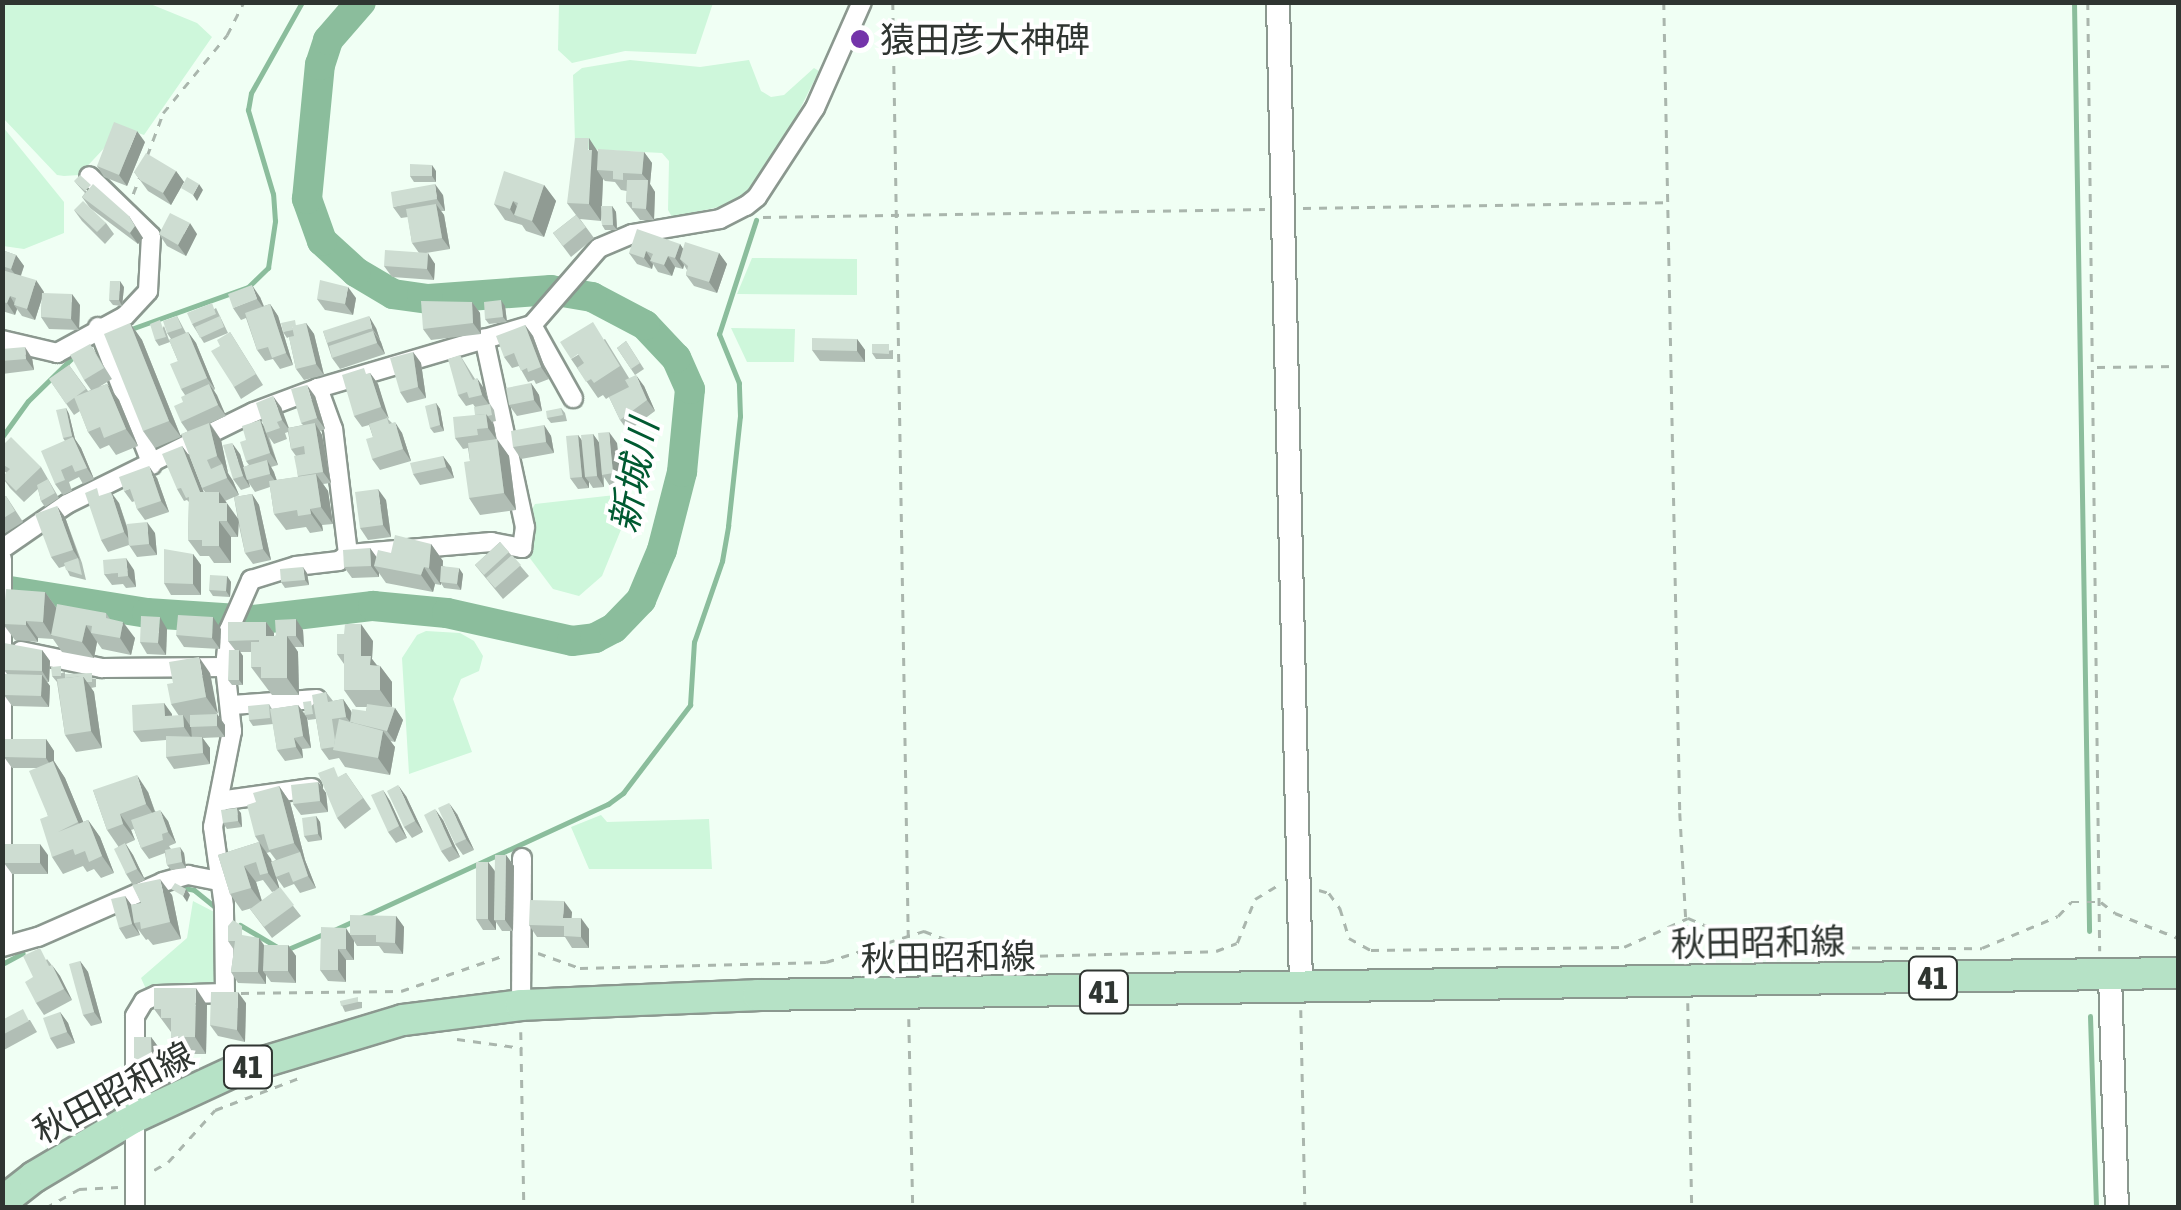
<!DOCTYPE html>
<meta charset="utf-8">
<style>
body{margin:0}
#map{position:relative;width:2181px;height:1210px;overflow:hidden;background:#f0fff4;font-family:"Asap Condensed","Noto Sans JP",sans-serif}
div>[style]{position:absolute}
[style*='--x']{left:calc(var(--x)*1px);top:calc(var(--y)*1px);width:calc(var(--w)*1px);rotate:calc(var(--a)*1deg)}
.green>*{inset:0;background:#cef7db}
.stream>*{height:5px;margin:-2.5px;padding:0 2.5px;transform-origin:2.5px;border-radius:2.5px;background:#8bbd9c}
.river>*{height:30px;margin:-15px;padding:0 15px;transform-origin:15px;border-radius:15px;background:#8bbd9c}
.path>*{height:2.5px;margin-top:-1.25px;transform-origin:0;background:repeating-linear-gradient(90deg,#aab6ad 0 8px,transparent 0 16px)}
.roads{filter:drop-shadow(2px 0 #8b988f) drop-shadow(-2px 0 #8b988f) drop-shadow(0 2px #8b988f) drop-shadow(0 -2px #8b988f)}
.minor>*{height:18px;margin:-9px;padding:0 9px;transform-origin:9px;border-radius:9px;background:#fff}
.tertiary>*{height:22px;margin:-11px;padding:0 11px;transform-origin:11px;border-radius:11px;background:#fff}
.primary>*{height:30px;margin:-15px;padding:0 15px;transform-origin:15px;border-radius:15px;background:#b6e2c6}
.wall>*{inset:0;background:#b1beb5}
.shaded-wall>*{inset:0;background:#909b93}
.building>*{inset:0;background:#ceddd2}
.dots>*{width:28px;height:28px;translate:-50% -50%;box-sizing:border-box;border:5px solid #fff;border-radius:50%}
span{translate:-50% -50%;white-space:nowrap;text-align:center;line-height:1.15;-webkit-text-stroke:8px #fff;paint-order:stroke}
.shield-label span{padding:2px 8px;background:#fff;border:2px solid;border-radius:8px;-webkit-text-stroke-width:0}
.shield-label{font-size:32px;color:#2f3531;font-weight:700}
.poi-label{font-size:35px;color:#2f3531}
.left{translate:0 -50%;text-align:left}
.street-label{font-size:35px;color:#2f3531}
.water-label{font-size:38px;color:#005a31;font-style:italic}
.frame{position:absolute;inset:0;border:5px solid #2f3531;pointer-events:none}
</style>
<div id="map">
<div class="green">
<i style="clip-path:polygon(3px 3px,148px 3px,197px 23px,212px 37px,144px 135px,123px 128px,79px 175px,64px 176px,57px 175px,3px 118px)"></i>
<i style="clip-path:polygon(559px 3px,559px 2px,713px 3px,696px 54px,625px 51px,572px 63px,558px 50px)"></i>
<i style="clip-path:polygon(630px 60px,700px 67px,749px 60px,761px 91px,771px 97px,784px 95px,814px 68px,819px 71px,784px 141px,751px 190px,733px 204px,672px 217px,668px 210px,669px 161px,662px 153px,585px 149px,575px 143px,573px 75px,582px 68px)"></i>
<i style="clip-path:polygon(3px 127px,64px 202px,64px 233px,24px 249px,3px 246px)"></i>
<i style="clip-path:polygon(752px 258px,857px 259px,857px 295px,737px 294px)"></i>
<i style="clip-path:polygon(731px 328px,795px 329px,794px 362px,747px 362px)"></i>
<i style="clip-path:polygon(624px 494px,627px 515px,602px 576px,579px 596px,553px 589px,529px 557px,531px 511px,535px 504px)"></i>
<i style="clip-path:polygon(426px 631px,460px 633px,474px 641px,483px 656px,479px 671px,461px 679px,453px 699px,472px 752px,409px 774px,402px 658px,417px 635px)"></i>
<i style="clip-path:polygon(601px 815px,607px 822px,709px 819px,712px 869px,589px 869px,571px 827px)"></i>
<i style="clip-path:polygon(193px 901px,218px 914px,218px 985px,146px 989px,141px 978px,187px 938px)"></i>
</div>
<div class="stream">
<i style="--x:2074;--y:2;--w:929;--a:89.07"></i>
<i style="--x:131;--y:329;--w:124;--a:-19.7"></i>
<i style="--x:248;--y:287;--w:28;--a:-44"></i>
<i style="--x:268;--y:268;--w:48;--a:-81.5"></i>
<i style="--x:275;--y:221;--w:27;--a:-94"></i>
<i style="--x:273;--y:194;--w:88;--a:-106.6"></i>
<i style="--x:248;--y:110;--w:17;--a:-80"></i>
<i style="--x:251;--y:93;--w:104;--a:-60.7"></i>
<i style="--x:2;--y:437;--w:44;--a:-54.2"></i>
<i style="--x:28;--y:401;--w:67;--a:-44.4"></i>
<i style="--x:179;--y:887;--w:15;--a:11"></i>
<i style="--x:194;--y:890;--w:27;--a:39"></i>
<i style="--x:240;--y:925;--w:43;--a:30.7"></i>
<i style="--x:334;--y:930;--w:302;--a:-24.7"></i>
<i style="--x:608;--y:804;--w:19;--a:-36"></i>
<i style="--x:623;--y:793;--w:111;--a:-52.7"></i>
<i style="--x:690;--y:705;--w:63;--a:-86.4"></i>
<i style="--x:694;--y:642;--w:86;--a:-70.9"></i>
<i style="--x:722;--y:561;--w:36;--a:-80"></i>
<i style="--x:728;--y:526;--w:111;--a:-83.8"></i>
<i style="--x:740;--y:416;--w:33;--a:-92"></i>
<i style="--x:739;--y:383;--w:53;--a:-112.2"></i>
<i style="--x:719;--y:334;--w:120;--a:-72"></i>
<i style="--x:288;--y:949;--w:39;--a:-23"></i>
<i style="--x:4;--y:963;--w:21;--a:-28"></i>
<i style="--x:2090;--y:1016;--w:192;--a:88.2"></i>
</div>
<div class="river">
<i style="--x:10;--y:591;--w:139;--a:9.1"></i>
<i style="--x:147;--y:613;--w:106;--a:3.8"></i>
<i style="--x:253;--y:620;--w:121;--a:-6.7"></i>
<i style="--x:373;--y:606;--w:74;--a:5.4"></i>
<i style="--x:447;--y:613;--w:128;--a:12.6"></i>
<i style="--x:572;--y:641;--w:23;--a:-7"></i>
<i style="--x:595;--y:638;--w:21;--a:-28"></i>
<i style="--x:614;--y:628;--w:39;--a:-46"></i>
<i style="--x:641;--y:600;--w:54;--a:-67.2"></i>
<i style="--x:662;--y:550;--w:81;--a:-75.6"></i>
<i style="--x:682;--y:472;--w:83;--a:-84.5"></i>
<i style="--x:690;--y:389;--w:34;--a:-114"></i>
<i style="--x:676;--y:358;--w:45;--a:-133.2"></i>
<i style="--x:645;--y:325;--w:60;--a:-152.2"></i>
<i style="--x:592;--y:297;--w:42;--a:-170.3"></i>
<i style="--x:551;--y:290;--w:123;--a:175.8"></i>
<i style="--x:428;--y:299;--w:35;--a:-172"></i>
<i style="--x:393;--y:294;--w:43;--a:-149.3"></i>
<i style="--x:356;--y:272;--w:46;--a:-137.6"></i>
<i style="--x:322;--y:241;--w:45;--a:-109.7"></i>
<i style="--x:307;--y:199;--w:135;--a:-84.5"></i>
<i style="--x:320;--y:65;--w:26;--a:-72"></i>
<i style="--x:328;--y:40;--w:50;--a:-49"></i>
</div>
<div class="path">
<i style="--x:893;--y:2;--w:964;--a:89.05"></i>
<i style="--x:1664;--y:2;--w:811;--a:88.87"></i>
<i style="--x:1680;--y:813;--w:142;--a:86.8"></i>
<i style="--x:2088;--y:2;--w:949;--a:89.28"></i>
<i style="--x:147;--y:156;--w:46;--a:-69.6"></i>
<i style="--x:163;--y:113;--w:101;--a:-50.6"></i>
<i style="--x:227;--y:35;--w:37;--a:-63"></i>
<i style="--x:133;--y:194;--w:17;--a:-69"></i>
<i style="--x:1303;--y:208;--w:362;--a:-0.9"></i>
<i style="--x:763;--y:217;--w:502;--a:-0.91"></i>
<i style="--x:2097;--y:367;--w:81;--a:-0.7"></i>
<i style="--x:1319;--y:890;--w:10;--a:17"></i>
<i style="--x:1329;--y:893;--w:19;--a:54"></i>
<i style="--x:1340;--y:908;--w:31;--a:73"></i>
<i style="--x:1349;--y:938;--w:25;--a:29"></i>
<i style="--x:1371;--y:950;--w:253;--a:-0.7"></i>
<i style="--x:1624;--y:947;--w:70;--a:-24.4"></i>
<i style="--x:1688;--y:918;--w:74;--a:23.1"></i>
<i style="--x:1756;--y:947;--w:226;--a:0.3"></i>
<i style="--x:1982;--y:948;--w:82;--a:-22.8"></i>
<i style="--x:2058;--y:916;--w:19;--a:-47"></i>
<i style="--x:2071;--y:902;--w:30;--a:0"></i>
<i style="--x:2101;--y:902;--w:18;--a:38"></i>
<i style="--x:2115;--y:913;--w:68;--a:21.6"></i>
<i style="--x:538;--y:953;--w:45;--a:19.7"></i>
<i style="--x:580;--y:968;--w:246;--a:-1.4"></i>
<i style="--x:826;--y:962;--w:103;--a:-17.6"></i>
<i style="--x:924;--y:931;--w:73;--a:20.9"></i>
<i style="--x:992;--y:957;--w:224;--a:-1.5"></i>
<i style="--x:1216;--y:951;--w:22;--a:-21"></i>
<i style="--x:1237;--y:943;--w:48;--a:-67.8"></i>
<i style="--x:1255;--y:899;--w:26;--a:-31"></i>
<i style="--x:241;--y:993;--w:160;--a:-0.7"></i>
<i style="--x:401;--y:991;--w:107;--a:-19.1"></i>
<i style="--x:1688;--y:1003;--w:205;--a:88.9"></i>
<i style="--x:1301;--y:1010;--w:198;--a:88.8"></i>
<i style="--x:909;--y:1019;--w:189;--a:88.8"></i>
<i style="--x:521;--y:1032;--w:176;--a:89"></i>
<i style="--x:457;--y:1039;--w:66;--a:7.9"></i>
<i style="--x:154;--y:1170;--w:16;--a:-30"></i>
<i style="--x:168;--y:1162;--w:70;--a:-47.9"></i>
<i style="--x:215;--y:1110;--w:95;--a:-20.9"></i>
<i style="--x:45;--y:1208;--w:39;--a:-29"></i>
<i style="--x:79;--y:1189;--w:39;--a:-3"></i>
</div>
<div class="roads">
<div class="minor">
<i style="--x:532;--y:325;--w:84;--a:60.7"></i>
<i style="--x:98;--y:327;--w:148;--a:68.6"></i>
<i style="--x:2;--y:340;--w:57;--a:13.3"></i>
<i style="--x:57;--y:353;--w:77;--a:-28.6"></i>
<i style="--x:125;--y:316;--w:34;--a:-47"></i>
<i style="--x:148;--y:291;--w:55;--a:-86.9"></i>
<i style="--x:151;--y:236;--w:86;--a:-135.9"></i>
<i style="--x:2;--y:549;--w:79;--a:-34.7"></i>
<i style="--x:67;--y:504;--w:208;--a:-26.2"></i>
<i style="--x:254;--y:412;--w:68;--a:-20.6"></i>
<i style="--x:318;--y:388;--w:223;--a:-16.4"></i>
<i style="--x:532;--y:325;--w:102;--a:-49"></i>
<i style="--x:599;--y:248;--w:36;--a:-23"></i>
<i style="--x:632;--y:234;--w:89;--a:-9.7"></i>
<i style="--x:720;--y:219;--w:29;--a:-27"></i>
<i style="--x:746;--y:206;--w:14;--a:-39"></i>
<i style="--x:757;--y:197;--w:106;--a:-56.9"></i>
<i style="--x:815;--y:108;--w:116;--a:-66.1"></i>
<i style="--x:349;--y:554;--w:143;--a:-4.8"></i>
<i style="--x:491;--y:542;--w:32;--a:11"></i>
<i style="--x:522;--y:548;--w:21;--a:-82"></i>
<i style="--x:525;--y:527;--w:193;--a:-102.2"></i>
<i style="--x:2;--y:559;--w:387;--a:89.9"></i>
<i style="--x:21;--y:651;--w:83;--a:11.9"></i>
<i style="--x:102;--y:668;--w:123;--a:-0.5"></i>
<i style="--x:232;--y:705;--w:85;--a:-4"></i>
<i style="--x:219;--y:801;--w:94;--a:-8"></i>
<i style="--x:2;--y:947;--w:37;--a:-16"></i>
<i style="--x:38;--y:937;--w:137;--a:-23.7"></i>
<i style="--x:163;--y:882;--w:26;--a:-16"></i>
<i style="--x:188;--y:875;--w:32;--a:11"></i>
<i style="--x:521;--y:1005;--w:147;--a:-89.6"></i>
<i style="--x:135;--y:1208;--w:192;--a:-90"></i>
<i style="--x:135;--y:1016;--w:17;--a:-59"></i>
<i style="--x:144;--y:1001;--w:14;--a:-25"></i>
<i style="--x:157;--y:995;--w:68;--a:-1.7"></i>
<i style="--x:225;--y:993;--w:87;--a:-90.7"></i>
<i style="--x:224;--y:906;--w:80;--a:-97.9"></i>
<i style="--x:213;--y:827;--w:98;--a:-78.8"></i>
<i style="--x:232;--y:731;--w:64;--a:-96.2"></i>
<i style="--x:225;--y:667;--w:37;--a:-84"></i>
<i style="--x:229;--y:630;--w:55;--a:-66.3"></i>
<i style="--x:251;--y:580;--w:47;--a:-17.3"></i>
<i style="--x:296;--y:566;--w:43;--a:-6.6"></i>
<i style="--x:339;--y:561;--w:11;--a:-38"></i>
<i style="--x:348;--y:554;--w:126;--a:-96.8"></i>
<i style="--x:333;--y:429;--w:44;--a:-110.1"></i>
</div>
<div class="tertiary">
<i style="--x:1278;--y:2;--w:986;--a:88.66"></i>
<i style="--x:2110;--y:975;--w:233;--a:88.3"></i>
</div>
<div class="primary">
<i style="--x:2;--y:1202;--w:41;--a:-38"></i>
<i style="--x:34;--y:1177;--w:115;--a:-30.8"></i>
<i style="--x:133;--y:1118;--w:115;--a:-24.8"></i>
<i style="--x:237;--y:1070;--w:173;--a:-16.8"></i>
<i style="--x:403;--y:1020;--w:119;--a:-7.2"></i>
<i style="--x:521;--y:1005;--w:237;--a:-2.4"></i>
<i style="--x:758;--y:995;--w:1420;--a:-0.89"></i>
</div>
</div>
<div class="wall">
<i style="clip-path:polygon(145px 142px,127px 186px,104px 177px,97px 166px)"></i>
<i style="clip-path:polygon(598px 152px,644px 152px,652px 163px,650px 184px,655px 192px,654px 220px,640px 220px,626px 202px,627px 191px,621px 190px,615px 182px,605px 181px,603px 179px,602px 206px,612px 206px,616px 212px,617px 230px,605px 230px,602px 225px,601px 210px,601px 221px,580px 219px,594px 238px,571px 257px,553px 233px,576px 215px,567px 203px)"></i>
<i style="clip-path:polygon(176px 171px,184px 182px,171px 205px,148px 191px,134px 172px)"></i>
<i style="clip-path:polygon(436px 171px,436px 182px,414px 182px,410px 176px)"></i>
<i style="clip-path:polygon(74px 181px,143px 238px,138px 244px,90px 208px,82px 197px,85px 193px)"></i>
<i style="clip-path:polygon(544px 185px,556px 201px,544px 237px,526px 231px,522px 225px,505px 220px,494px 204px)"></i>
<i style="clip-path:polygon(443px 195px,445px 211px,441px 211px,444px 215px,450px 249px,426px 253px,435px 264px,434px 280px,392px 277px,384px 266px,419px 253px,412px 243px,408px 217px,401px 218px,393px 207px)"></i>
<i style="clip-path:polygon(74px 210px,106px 223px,114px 234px,105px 244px,82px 221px)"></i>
<i style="clip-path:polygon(159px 234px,197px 234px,186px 256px,167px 246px)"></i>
<i style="clip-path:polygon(680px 244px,683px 249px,719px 253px,727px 264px,717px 293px,694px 286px,686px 275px,687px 270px,684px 265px,683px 269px,675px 267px,672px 276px,658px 272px,653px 264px,652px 269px,637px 264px,629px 253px)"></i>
<i style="clip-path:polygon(2px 250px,16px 255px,24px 266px,21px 276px,43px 293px,80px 305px,79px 330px,49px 329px,41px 317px,42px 298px,35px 320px,22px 316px,17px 309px,15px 315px,2px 311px)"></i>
<i style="clip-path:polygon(124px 287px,122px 306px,113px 305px,109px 300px)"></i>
<i style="clip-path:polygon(260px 297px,264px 306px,270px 304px,278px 316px,293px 365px,280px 369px,273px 359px,265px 361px,257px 350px,246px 318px,241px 320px,233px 308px)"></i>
<i style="clip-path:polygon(356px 298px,353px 315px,325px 310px,317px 299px)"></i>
<i style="clip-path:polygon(472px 302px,480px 313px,481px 334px,431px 340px,423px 329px)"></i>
<i style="clip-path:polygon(505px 306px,507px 322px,489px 324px,485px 319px)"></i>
<i style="clip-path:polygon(216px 308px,228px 333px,204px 343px,192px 324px)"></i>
<i style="clip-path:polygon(evenodd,177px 316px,186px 333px,188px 332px,196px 343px,215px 389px,214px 390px,226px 416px,210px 423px,221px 440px,228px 473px,233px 481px,239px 495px,235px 497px,252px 494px,259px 505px,271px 560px,253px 564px,245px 553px,238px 521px,238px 537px,231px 537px,231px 563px,214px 563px,209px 556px,200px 556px,188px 540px,189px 502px,187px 500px,184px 501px,177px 489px,182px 446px,190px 457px,203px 492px,205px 492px,202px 488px,188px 432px,181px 422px,185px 395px,181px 389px,178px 361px,170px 342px,159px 346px,155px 340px,164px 326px,169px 340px,171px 339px,167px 333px,177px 316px,234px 497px,238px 520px,225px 501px,234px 497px)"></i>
<i style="clip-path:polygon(130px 323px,142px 340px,181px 437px,155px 448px,143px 431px)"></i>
<i style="clip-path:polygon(306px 323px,314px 334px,324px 375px,304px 380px,296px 369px,289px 337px,287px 338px,283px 332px)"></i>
<i style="clip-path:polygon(525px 325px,533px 336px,549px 379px,536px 384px,534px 380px,528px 382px,519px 366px,512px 368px,504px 357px)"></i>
<i style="clip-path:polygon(376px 328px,385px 354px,340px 369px,332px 358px,323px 331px)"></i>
<i style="clip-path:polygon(230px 332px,263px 385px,241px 399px,234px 387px,220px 346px)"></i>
<i style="clip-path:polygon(605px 339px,629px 378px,644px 386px,655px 411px,628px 431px,620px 420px,609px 397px,606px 399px,603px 395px,598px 398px,571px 359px)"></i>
<i style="clip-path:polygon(857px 339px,865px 350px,865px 362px,820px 361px,812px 350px)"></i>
<i style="clip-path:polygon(626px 341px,644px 369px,635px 375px,617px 348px)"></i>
<i style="clip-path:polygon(90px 344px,112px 379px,99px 387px,107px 384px,119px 400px,138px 446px,116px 455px,109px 445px,100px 449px,88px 432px,80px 411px,74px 415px,49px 379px,69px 365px,88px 391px,91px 390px,84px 380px)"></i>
<i style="clip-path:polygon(2px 349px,32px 358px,34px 370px,2px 374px)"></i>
<i style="clip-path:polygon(893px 350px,893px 359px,876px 359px,872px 353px)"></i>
<i style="clip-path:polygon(413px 352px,421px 363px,426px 398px,407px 403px,400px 392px)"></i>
<i style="clip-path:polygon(460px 355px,475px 379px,485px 390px,490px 404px,494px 410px,496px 421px,492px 422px,494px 425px,496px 439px,509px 456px,516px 510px,480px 515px,469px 498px,470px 461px,468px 448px,463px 449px,455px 438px,475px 415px,475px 407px,473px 404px,466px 406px,458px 395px)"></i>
<i style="clip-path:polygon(370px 373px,378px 384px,388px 419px,402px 433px,411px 461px,380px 470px,372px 459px,373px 437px,369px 425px,362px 427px,354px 416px,368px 374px)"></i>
<i style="clip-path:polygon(531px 383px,539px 395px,542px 411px,517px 416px,509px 405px)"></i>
<i style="clip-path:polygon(evenodd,315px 396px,325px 429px,320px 431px,322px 435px,331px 483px,323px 484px,328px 491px,333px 524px,322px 525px,323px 531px,310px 533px,306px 527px,286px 530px,274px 514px,270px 487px,255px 492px,249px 483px,250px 487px,241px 490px,233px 479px,240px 454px,244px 467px,249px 465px,246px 461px,246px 440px,260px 420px,264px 427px,281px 407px,288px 428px,303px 425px,301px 423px,315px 396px,288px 432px,291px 449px,296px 456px,298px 477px,277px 480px,271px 467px,278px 465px,269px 437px,274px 444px,287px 439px,285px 433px,288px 432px)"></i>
<i style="clip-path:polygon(436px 403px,440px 409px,444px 431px,434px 433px,430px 428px)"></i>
<i style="clip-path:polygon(66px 408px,69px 414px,75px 439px,81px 448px,94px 479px,83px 484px,79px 477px,69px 482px,72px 491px,63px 495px,55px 484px,65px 441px,63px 438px)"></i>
<i style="clip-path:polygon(561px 408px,565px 413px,567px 421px,551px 423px,547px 418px)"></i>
<i style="clip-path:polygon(544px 425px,551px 436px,554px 453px,521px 459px,513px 447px)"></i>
<i style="clip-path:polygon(593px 434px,598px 442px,617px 443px,621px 485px,610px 486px,604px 477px,604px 487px,593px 488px,589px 482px,589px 488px,578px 489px,570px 478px,578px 435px,582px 441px)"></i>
<i style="clip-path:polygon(2px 446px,41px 467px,59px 498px,45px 507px,41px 501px,38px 489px,24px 502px,10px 488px,2px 477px,7px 473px,2px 470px)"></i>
<i style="clip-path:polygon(443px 456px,451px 467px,454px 478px,420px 485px,413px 474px)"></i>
<i style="clip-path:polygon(157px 478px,169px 512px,145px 520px,137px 509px,135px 501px,132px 502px,124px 491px)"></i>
<i style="clip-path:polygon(102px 495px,119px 503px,128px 529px,155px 533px,157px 555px,137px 557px,129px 545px,108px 552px,101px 540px)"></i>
<i style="clip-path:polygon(6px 496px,23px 522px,2px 535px,2px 498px)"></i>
<i style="clip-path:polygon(386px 500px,391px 537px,368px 540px,360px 528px)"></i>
<i style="clip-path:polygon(65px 517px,82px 563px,86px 580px,70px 576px,65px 566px,59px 568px,51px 557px)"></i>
<i style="clip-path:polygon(500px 542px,529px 576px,503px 599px,475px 565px)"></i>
<i style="clip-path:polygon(431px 544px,443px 561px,443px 566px,463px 574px,461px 590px,444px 588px,441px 583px,441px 585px,435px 584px,433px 592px,386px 583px,379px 573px,379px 577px,352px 578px,344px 567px,370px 548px,376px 557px)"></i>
<i style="clip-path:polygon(193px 554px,201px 565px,201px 595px,171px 595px,164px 583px)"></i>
<i style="clip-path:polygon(134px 570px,136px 587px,126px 588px,123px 584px,112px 585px,104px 574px)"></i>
<i style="clip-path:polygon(307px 573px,309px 585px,285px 588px,281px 582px)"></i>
<i style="clip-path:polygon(227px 576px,231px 582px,230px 597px,213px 596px,209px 590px)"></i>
<i style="clip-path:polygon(45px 592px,56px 607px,106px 613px,110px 619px,135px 638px,131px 655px,102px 649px,97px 642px,94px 658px,62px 652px,53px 639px,38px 638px,38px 642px,15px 640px,3px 624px)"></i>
<i style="clip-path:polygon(266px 622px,274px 633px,274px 636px,303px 630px,304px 647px,295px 647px,298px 652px,299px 695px,272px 695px,251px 667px,251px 652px,240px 652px,243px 656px,243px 685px,232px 685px,228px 680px,235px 650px,228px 641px)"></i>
<i style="clip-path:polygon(167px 629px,166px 655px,147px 654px,140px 642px)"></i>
<i style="clip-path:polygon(221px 629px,220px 649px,184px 647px,176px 635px)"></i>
<i style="clip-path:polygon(373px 641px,372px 659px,377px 665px,380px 666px,392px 682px,392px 707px,386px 707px,395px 708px,403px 720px,395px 742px,390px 741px,395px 747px,390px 775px,345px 767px,339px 758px,329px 760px,321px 749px,316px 719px,308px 720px,307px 718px,311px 748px,302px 749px,303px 758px,285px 761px,277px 750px,273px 724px,253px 726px,249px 720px,269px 704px,272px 709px,298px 705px,304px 713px,326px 692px,333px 701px,343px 699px,352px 713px,366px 711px,367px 707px,356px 707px,344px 690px,344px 664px,337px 654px)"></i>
<i style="clip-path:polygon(42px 650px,50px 661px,49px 682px,47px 682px,50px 686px,49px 707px,12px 706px,4px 695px,7px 674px,4px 670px)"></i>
<i style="clip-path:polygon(65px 672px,65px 674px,96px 679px,96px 687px,91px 688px,94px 692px,102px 748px,76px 752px,65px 735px,57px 682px,52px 676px)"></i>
<i style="clip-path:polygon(210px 673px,217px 714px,225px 725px,225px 737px,202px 738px,210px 748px,210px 764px,174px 769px,166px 757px,166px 740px,141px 742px,133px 731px,164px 703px,172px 716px,179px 716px,171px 704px)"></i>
<i style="clip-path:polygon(46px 739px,54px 751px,54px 761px,65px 778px,83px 822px,88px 820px,100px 837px,114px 873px,101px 878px,94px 869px,87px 872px,83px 866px,63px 874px,52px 857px,48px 816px,36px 768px,12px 768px,4px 757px)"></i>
<i style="clip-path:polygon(346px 773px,371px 809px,345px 829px,337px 818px,341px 776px)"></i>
<i style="clip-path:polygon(318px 782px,326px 793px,328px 812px,301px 815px,293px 804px)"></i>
<i style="clip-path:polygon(evenodd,279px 786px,290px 802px,305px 860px,316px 888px,300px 893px,294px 884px,284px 888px,276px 877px,274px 870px,279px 888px,301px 916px,272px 938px,250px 909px,252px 908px,242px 911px,230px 894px,218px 855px,259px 842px,271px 862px,276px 860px,270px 852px,266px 853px,255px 836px,256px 802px,279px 786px,263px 880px,272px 892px,275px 891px,262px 901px,256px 882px,263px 880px)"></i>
<i style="clip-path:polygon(93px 790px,148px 792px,155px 811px,168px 821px,176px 843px,169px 846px,171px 849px,184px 853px,186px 868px,171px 870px,167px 865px,165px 853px,149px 859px,141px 848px,134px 829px,131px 830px,135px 840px,126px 844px,133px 855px,145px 880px,136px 884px,172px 895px,181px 939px,153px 945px,148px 939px,146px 940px,138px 929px,140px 935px,126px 939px,119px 928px,125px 896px,131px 905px,141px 903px,133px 885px,126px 874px,118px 846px,107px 830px)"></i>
<i style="clip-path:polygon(383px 790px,390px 801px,407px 838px,396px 843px,388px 832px)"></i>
<i style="clip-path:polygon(406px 796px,423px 832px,412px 838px,404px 827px)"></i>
<i style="clip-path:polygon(241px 813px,242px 827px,227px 829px,223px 823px)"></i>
<i style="clip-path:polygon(457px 814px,474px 850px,463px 855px,455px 844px)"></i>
<i style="clip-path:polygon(316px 816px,320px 822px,322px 840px,308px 842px,304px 836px)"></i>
<i style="clip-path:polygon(443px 820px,460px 857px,449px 862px,441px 851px)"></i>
<i style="clip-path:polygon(48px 855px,48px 874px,12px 874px,4px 863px)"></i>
<i style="clip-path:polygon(506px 855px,514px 866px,513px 931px,502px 931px,496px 922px,496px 930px,483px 930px,476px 919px,488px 862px,495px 871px)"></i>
<i style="clip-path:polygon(572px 912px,571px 918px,589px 929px,589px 948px,572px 948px,565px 937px,537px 937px,529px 925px)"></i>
<i style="clip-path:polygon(396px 916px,404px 927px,403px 954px,384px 953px,379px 946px,357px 946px,354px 941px,354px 960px,346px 960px,346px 982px,328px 981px,320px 970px,350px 933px)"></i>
<i style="clip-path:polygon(249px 937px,259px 938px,264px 945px,288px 945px,296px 956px,296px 983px,271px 982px,266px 975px,266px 984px,238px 983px,231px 972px,234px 950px,228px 941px)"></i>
<i style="clip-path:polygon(47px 959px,60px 976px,72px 1000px,44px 1015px,36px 1003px,33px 977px)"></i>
<i style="clip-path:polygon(80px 961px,88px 972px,102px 1023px,91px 1026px,83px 1015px)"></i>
<i style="clip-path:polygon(340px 1001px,362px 1002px,362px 1008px,345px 1012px)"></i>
<i style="clip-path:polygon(246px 1003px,245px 1042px,218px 1036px,210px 1025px)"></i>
<i style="clip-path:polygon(207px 1005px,206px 1054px,182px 1054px,171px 1037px,171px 1032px,154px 1009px)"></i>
<i style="clip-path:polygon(60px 1012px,68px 1023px,75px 1043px,57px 1049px,50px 1038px)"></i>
<i style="clip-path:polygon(2px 1020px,30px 1020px,37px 1032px,2px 1051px)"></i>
<i style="clip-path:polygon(151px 1037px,159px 1048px,159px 1084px,142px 1084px,134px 1073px)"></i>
</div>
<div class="shaded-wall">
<i style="clip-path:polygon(137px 131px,145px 142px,127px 186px,119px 175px)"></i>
<i style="clip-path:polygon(589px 138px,600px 155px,597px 170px,603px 179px,601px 221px,589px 204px)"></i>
<i style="clip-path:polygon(644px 152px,652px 163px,650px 184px,655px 192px,654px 220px,646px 209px,648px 181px,642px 174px)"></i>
<i style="clip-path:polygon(432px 165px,436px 171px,436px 182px,432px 176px)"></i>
<i style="clip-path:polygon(176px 171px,184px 182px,171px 205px,163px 193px)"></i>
<i style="clip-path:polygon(199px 184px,203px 190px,197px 201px,193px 195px)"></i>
<i style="clip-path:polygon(435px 184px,443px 195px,445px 211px,437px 199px)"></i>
<i style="clip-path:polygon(544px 185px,556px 201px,544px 237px,532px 221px)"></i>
<i style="clip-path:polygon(513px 201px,524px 217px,514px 215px,521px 226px,510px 209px)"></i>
<i style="clip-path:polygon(436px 204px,444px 215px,450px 249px,442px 238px)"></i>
<i style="clip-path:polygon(612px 206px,616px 212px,617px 230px,613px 225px)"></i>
<i style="clip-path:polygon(129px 216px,143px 238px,138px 244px,130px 233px)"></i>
<i style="clip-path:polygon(190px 223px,197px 234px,186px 256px,178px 245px)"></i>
<i style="clip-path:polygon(680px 244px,687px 255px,680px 259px,684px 265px,683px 269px,675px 258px)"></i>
<i style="clip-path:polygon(646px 251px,653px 262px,650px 261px,653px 264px,652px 269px,644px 258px)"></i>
<i style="clip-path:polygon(428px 253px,435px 264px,434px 280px,427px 269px)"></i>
<i style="clip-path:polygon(719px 253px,727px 264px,717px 293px,709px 282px)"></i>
<i style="clip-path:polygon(16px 255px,24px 266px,19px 280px,11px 269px)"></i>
<i style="clip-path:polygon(668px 256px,675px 267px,672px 276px,664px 265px)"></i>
<i style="clip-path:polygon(36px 280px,44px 292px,35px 320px,27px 309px)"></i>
<i style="clip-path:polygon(120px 281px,124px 287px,122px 306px,119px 300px)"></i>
<i style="clip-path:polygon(252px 285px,260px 297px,265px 310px,257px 299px)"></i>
<i style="clip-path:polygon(348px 287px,356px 298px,353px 315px,345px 304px)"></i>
<i style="clip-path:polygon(72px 294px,80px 305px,79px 330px,71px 319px)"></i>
<i style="clip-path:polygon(10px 296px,16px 306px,14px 305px,17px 309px,15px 315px,7px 303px)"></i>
<i style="clip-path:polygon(501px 300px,505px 306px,507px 322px,503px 317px)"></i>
<i style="clip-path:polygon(472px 302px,480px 313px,481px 334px,473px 323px)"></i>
<i style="clip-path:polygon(270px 304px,278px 316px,293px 365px,286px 353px)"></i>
<i style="clip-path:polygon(369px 316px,376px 328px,380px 340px,372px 328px)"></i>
<i style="clip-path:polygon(130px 323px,142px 340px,181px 437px,169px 421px)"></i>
<i style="clip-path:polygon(306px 323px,314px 334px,324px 375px,316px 364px)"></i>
<i style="clip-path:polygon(525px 325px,533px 336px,549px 379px,541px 367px)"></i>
<i style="clip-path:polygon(373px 331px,381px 342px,385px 354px,377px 343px)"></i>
<i style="clip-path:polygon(188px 332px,196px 343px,215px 389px,207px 378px)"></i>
<i style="clip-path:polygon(857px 339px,865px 350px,865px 362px,857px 351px)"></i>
<i style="clip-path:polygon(25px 347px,32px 358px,34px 370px,26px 359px)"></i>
<i style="clip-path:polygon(413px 352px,421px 363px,426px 398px,418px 387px)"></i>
<i style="clip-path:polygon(370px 373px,378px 384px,389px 419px,381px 407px)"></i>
<i style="clip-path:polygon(636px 375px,644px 386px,655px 411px,647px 400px)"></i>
<i style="clip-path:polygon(477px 378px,485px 390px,490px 406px,482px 395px)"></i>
<i style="clip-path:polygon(531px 383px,539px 395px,542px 411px,534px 400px)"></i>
<i style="clip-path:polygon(107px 384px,119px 400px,138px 446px,126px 429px)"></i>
<i style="clip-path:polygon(209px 384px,217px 395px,226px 416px,218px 405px)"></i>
<i style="clip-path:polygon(307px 385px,315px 396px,325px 429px,317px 418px)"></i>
<i style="clip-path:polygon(273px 396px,281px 407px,290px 431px,282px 420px)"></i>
<i style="clip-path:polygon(436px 403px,440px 409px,444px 431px,440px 425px)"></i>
<i style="clip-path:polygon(66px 408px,69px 414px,75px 439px,81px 448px,94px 479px,87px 468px,72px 436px)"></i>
<i style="clip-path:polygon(486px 414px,494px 425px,496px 439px,488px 428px)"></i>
<i style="clip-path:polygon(260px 420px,268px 432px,266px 433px,278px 465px,270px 453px)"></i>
<i style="clip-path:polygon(395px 422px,402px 433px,411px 461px,403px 449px)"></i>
<i style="clip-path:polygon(209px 423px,221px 440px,228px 473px,217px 456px)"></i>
<i style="clip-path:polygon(315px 423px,322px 435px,331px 483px,323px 472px)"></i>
<i style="clip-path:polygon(544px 425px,551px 436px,554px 453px,546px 442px)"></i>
<i style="clip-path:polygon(609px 432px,617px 443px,621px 485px,613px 473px)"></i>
<i style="clip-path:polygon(593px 434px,601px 445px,602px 475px,604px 487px,597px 476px)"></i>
<i style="clip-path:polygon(578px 435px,586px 446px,585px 477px,589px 482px,589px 488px,582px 477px)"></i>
<i style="clip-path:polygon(497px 439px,509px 456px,516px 510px,504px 493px)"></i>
<i style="clip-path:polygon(232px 443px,240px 454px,250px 487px,243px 476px)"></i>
<i style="clip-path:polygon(182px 446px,190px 457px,208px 503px,200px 492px)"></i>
<i style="clip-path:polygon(443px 456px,451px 467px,454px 478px,446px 467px)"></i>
<i style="clip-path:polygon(267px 460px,274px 472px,278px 485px,270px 474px)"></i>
<i style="clip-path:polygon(222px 464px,233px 481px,239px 495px,227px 478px)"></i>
<i style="clip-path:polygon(149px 466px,157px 478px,169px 512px,161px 501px)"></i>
<i style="clip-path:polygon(316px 474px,328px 491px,333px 524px,321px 507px)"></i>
<i style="clip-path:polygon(378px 489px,386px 500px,391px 537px,383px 525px)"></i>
<i style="clip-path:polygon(111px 492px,119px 503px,132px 544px,124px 532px)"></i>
<i style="clip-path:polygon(219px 492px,239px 520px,238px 537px,227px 521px,219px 503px)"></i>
<i style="clip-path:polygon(252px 494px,259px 505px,271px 560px,263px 549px)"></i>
<i style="clip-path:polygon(57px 506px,65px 517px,80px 561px,73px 550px)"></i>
<i style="clip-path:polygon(310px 509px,322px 525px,323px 531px,311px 514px)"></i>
<i style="clip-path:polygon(219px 521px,231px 537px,231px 563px,219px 546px)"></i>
<i style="clip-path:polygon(147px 522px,155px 533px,157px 555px,149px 544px)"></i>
<i style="clip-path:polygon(431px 544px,443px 561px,441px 585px,429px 568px)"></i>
<i style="clip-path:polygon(370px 548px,378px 559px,374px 566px,379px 573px,379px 577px,371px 566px)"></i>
<i style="clip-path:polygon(193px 554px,201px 565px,201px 595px,193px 584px)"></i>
<i style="clip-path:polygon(126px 558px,134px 570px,136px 587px,128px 576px)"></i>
<i style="clip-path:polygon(303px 567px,307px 573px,309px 585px,305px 580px)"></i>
<i style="clip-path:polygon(424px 567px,435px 584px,433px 592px,421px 575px)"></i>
<i style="clip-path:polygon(459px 568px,463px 574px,461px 590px,457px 584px)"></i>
<i style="clip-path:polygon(227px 576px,231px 582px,230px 597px,226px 591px)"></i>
<i style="clip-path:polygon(45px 592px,57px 609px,52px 636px,43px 622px)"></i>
<i style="clip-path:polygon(160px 617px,167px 629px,166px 655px,158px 643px)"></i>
<i style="clip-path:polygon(213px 617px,221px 629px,220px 649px,212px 638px)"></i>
<i style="clip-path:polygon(296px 619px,303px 630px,304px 647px,296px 636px)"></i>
<i style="clip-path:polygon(26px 621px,38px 638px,38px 642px,26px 625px)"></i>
<i style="clip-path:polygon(123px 622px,135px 638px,131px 655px,120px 638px)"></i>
<i style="clip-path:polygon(266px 622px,274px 633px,274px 651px,266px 640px)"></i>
<i style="clip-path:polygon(361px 624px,373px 641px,372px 659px,380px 670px,380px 666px,392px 682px,392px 707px,380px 690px,361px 656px)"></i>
<i style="clip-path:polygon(86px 625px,97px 642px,94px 658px,82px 642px)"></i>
<i style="clip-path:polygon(287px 636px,298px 652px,299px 695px,287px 678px)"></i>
<i style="clip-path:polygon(42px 650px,50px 661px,49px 682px,42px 671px)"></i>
<i style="clip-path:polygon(239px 650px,243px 656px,243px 685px,239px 680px)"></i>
<i style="clip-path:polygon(199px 657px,210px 673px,218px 714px,206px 697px)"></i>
<i style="clip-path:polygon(42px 675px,50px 686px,49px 707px,41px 696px)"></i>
<i style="clip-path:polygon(83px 676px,94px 692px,102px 748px,91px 731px)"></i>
<i style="clip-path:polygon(343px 699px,351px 711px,354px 724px,351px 723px,346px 717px)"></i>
<i style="clip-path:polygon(164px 703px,172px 714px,172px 728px,165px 716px)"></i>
<i style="clip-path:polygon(298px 705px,307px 718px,311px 748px,303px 736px)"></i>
<i style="clip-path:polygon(395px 708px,403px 720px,395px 742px,387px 731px)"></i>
<i style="clip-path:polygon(217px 714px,225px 725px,225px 737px,217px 726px)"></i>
<i style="clip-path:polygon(183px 715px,191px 727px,192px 739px,184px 727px)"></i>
<i style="clip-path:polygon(383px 731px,395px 747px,390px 775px,378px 758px)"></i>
<i style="clip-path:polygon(202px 737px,210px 748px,210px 764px,203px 753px)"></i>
<i style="clip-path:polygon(294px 738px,302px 749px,303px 758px,296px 747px)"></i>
<i style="clip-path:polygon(46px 739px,54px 751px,54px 761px,65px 778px,90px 838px,78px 822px,53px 769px,46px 758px)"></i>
<i style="clip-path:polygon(137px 775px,148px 792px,158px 821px,146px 804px)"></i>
<i style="clip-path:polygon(318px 782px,326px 793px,328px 812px,320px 801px)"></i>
<i style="clip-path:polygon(398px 785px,406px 796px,423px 832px,415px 821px)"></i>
<i style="clip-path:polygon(279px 786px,290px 802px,305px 860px,316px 888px,308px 876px,300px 852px,294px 843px)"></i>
<i style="clip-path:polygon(383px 790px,390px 801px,407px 838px,399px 826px)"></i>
<i style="clip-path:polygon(449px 803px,457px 814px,474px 850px,466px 839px)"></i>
<i style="clip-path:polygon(237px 808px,241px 813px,242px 827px,238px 821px)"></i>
<i style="clip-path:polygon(435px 809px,443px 820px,460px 857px,452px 846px)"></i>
<i style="clip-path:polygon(160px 810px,168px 821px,176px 843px,168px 832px)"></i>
<i style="clip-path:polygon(120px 814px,131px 830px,135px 840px,123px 824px)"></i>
<i style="clip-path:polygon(316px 816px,320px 822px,322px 840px,318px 834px)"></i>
<i style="clip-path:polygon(88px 820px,100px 837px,114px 873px,102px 856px)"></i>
<i style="clip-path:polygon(259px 842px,271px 859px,280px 890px,268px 873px)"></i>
<i style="clip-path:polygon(125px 843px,133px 855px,145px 880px,137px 869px)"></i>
<i style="clip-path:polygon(40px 844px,48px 855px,48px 874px,40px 863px)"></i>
<i style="clip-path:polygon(180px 847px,184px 853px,186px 868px,182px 862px)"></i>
<i style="clip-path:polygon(506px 855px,514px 866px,513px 931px,505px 920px)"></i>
<i style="clip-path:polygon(488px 862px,496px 873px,494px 920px,496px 922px,496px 930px,488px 919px)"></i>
<i style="clip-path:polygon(244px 866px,256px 882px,263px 905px,251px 888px)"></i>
<i style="clip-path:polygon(160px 879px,172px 895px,181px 939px,170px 922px)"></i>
<i style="clip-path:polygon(186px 889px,190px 895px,187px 902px,183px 896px)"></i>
<i style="clip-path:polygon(125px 896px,133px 907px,134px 923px,140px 935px,132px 924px)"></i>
<i style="clip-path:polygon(564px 901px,572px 912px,571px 929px,563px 918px)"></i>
<i style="clip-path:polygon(396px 916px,404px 927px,403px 954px,395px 943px)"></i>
<i style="clip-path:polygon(581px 918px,589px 929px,589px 948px,581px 937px)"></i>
<i style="clip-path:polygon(346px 928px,354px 941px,354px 960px,346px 949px)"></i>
<i style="clip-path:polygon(259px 938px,267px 950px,263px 971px,266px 975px,266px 984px,258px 972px)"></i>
<i style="clip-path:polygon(288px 945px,296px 956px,296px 983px,288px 971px)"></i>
<i style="clip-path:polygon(338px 949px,346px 960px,346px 982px,338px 970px)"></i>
<i style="clip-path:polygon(80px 961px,88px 972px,102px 1023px,94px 1012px)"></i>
<i style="clip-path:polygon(52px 965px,60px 976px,72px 1000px,64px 989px)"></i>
<i style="clip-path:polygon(196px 988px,207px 1005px,206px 1054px,195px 1037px)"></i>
<i style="clip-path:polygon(238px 992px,246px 1003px,245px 1042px,237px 1030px)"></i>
<i style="clip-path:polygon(60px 1012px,68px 1023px,75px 1043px,67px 1032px)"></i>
<i style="clip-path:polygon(151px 1037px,159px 1048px,159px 1084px,152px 1073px)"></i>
</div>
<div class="building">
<i style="clip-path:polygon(114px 122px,137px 131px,119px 175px,97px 166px)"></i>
<i style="clip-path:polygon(575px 138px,589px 138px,588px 150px,592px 150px,589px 204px,567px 203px)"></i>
<i style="clip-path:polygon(598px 149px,644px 152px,642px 174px,623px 173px,623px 180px,613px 179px,613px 171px,597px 170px)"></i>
<i style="clip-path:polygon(146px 153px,176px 171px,163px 193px,140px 180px,134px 172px)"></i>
<i style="clip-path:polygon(410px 164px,432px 165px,432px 176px,410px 176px)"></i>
<i style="clip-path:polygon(504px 171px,544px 185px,532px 221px,514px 215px,518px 203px,513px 201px,510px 209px,494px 204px)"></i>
<i style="clip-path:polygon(80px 175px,91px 185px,85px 191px,74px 181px)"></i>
<i style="clip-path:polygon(187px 177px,199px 184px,193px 195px,181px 188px)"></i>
<i style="clip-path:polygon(627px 180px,648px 180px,646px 209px,632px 208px,632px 202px,626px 202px)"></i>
<i style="clip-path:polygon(93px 184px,129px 216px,135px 226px,130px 233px,82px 197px)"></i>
<i style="clip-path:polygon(435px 184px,437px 199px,393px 207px,391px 192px)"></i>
<i style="clip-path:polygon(83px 201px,106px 223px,97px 232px,74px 210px)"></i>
<i style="clip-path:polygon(436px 204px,442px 238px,412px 243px,406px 209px)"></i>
<i style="clip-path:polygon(601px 206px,612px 206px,613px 225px,602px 225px)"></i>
<i style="clip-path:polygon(170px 213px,190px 223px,178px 245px,159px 234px)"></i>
<i style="clip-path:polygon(576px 215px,586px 227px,563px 246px,553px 233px)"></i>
<i style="clip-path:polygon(637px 229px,680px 244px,675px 258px,668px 256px,664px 265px,650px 261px,653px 254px,646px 251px,644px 258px,629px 253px)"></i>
<i style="clip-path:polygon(685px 242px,719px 253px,709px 282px,686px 275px,688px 266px,680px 259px)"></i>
<i style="clip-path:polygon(2px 250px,16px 255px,11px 269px,2px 266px)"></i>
<i style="clip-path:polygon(385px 250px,428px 253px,427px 269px,384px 266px)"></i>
<i style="clip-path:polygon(2px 270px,36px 280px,27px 309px,14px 305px,16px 298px,10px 296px,7px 303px,2px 302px)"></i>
<i style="clip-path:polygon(320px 280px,348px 287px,345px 304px,317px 299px)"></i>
<i style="clip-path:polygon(110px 281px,120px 281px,119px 300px,109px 300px)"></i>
<i style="clip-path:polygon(252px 285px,257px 299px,233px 308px,228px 294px)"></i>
<i style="clip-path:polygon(42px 293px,72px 294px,71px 319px,41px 317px)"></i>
<i style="clip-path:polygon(501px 300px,503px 317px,485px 319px,484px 302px)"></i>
<i style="clip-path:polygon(421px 301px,472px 302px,473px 323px,423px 329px)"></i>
<i style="clip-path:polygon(212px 303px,216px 314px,192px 324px,187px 313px)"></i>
<i style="clip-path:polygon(270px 304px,286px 353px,272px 358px,268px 347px,257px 350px,245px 313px)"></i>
<i style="clip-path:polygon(177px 316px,182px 328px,167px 333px,163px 321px)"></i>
<i style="clip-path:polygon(220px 316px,224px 327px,200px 338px,195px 327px)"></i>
<i style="clip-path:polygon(369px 316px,372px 328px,327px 343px,323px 331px)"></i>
<i style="clip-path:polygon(160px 320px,166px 337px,155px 340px,150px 324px)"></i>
<i style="clip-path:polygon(295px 320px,296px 326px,292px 326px,293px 330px,283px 332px,281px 323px)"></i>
<i style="clip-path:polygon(593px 322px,620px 366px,594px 383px,591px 379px,586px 382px,577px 368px,584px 363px,578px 354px,571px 359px,560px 342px)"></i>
<i style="clip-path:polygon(130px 323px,169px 421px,143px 431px,104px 334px)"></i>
<i style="clip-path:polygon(306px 323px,316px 364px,296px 369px,289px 337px,294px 336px,292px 326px)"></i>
<i style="clip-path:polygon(525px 325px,541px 367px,528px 372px,527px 368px,521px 371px,514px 353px,504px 357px,496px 336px)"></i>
<i style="clip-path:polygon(373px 331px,377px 343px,332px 358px,329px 346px)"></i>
<i style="clip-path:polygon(188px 332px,207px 378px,181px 389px,170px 364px,178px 361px,169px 340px)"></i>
<i style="clip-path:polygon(230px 332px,256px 374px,234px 387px,211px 351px,220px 346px,217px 340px)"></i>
<i style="clip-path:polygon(812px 338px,857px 339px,857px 351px,812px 350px)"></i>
<i style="clip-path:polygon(626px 341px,640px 363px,631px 369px,617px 348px)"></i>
<i style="clip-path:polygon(90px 344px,104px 368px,84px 380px,70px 355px)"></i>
<i style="clip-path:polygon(872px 344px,889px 344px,889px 354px,872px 353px)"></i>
<i style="clip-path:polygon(25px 347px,26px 359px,2px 361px,2px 349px)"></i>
<i style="clip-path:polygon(413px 352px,418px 387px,400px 392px,390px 358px)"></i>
<i style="clip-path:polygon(460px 355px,473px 380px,477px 378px,482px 395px,469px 398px,467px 392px,458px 395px,448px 359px)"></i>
<i style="clip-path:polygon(69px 365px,86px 389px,66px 404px,49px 379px)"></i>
<i style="clip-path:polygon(364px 368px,366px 374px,370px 373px,381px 407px,354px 416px,342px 375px)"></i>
<i style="clip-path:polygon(636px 375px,647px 400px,620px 420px,609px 397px,629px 387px,625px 380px)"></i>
<i style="clip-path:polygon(531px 383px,534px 400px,509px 405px,506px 388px)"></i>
<i style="clip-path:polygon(107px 384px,126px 429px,104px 438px,100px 427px,88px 432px,74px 397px)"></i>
<i style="clip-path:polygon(209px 384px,218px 405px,181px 422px,174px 406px,183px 402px,181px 397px)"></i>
<i style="clip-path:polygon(307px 385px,317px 418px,301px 423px,291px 389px)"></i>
<i style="clip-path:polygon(273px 396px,282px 420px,277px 422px,280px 428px,266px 433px,256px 403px)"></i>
<i style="clip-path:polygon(436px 403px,440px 425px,430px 428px,425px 406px)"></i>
<i style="clip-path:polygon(490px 404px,492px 415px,488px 416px,486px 414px,475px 415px,474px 407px)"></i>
<i style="clip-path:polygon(66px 408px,72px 436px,63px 438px,56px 410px)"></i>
<i style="clip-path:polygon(561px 408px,563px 415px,547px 418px,546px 411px)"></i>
<i style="clip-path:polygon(486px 414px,488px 428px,477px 429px,478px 435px,455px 438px,453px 417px)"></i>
<i style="clip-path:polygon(387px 418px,389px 424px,395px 422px,403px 449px,372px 459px,366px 439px,373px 437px,369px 424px)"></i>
<i style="clip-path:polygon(260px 420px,270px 453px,246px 461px,240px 442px,246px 440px,242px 426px)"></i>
<i style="clip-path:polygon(209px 423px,217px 456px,207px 460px,211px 469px,222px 464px,227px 478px,202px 488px,181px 434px)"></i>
<i style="clip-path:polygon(315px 423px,323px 472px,298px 476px,294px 456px,305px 454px,304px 446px,291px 449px,288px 428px)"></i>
<i style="clip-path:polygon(544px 425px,546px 442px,513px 447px,511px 431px)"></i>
<i style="clip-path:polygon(609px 432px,613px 473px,602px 475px,598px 433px)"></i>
<i style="clip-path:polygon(593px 434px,597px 476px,585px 477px,581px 435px)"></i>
<i style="clip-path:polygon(578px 435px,582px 477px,570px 478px,566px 436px)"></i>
<i style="clip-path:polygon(11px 437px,41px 467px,16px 491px,2px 477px,10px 469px,2px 464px,2px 446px)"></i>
<i style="clip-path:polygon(73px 437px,87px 468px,75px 472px,72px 465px,61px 470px,65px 480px,55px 484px,41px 451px)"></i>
<i style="clip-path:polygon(497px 439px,504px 493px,469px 498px,464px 462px,470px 461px,468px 443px)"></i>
<i style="clip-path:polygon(232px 443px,243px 476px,233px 479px,223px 445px)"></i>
<i style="clip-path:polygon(182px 446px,200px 492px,189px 492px,189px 497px,186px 498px,181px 488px,177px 489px,162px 454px)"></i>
<i style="clip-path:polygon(443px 456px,446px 467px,413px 474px,410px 463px)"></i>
<i style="clip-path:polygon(267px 460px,270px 474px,247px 480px,243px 467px)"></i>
<i style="clip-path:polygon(149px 466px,161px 501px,137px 509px,130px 489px,124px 491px,119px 477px)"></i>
<i style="clip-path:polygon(316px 474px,321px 507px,310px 509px,311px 514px,298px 516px,297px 510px,274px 514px,269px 481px)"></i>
<i style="clip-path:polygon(48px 479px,55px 493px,41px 501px,37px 485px)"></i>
<i style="clip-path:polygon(97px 488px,99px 496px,111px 492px,124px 532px,101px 540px,85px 493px)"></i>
<i style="clip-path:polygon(378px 489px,383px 525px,360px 528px,355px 492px)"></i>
<i style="clip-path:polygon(189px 492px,219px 492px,219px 503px,227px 503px,227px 521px,219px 521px,219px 546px,202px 546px,202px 540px,188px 540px)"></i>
<i style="clip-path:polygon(252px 494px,263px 549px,245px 553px,234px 497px)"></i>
<i style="clip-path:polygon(6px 496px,15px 511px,2px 519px,2px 498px)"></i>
<i style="clip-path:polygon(57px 506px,73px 550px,51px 557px,35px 514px)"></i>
<i style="clip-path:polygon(147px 522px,149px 544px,129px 546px,127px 524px)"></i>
<i style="clip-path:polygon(395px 535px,431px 544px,429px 568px,424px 567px,421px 575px,374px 566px,378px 550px,391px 553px)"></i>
<i style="clip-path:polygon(500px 542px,509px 552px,484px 575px,475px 565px)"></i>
<i style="clip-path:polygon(370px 548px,371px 566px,344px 567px,343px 550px)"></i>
<i style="clip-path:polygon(164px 549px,193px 554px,193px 584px,164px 583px)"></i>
<i style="clip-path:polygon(512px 555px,521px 565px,495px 588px,486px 578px)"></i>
<i style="clip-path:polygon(78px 558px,82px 575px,66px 570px,64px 563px)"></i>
<i style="clip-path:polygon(126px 558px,128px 576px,118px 577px,118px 573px,104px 574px,103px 560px)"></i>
<i style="clip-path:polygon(441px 566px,459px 568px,457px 584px,440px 582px)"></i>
<i style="clip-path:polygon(303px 567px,305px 580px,281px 582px,280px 569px)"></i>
<i style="clip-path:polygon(210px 575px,227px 576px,226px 591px,209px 590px)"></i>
<i style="clip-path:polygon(6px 589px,45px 592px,43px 622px,26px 621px,26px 625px,3px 624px)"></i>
<i style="clip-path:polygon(57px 604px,106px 613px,106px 618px,123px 622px,120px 638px,91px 633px,92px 626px,86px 625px,82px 642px,51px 635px)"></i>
<i style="clip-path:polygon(178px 615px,213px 617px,212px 638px,176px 635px)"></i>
<i style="clip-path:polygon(141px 616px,160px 617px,158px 643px,140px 642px)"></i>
<i style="clip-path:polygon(296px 619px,296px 636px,276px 636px,275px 620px)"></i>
<i style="clip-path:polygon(228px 622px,266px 622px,266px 636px,259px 636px,259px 640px,228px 641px)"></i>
<i style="clip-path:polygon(345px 624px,361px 624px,361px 656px,371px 656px,370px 665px,380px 666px,380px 690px,344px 690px,344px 654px,337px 654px,337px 634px,344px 634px)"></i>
<i style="clip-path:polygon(259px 636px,287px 636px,287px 678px,261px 678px,261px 667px,251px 667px,251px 642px,259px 642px)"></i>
<i style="clip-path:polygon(4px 643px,42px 650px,42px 671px,4px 670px)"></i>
<i style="clip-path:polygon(229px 650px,239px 650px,239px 680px,228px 680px)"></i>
<i style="clip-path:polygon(199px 657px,206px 697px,171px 704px,167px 684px,173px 683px,169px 662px)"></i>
<i style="clip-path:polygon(61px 666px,61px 676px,52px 676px,51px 667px)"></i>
<i style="clip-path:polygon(92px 673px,92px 682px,87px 682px,83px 676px,65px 678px,65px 674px)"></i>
<i style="clip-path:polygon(5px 674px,42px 675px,41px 696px,4px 695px)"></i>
<i style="clip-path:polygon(83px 676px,91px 731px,65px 735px,57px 679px)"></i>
<i style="clip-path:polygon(326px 692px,328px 702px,343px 699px,346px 717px,332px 719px,335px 740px,334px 747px,321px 749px,312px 695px)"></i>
<i style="clip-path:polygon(311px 701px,313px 714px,305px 715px,303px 702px)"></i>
<i style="clip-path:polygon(164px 703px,165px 716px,183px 715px,184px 727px,133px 731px,132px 705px)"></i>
<i style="clip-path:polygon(269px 704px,270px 718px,249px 720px,248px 706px)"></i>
<i style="clip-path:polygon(367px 704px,395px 708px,387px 731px,350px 722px,352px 709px,366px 711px)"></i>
<i style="clip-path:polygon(298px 705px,303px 736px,294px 738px,296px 747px,277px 750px,270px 709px)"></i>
<i style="clip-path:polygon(217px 714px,217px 726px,190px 727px,190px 715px)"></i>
<i style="clip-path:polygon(339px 719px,383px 731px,378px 758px,333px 750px)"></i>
<i style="clip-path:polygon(166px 736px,202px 737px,203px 753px,166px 757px)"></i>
<i style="clip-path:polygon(4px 739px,46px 739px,46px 758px,4px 757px)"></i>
<i style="clip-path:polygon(53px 761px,78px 822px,58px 832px,88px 820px,102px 856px,89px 862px,85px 851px,75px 855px,73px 849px,52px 857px,40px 819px,48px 816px,29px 771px)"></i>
<i style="clip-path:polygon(334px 767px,338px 777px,346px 773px,363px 798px,337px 818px,318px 773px)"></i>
<i style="clip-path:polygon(137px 775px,146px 804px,120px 814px,123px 824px,107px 830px,93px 790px)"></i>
<i style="clip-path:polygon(318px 782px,320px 801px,293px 804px,291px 785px)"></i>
<i style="clip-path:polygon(398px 785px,415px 821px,404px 827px,387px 791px)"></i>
<i style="clip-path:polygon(279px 786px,294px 843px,269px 850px,264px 834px,255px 836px,247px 805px,256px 802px,253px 793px)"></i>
<i style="clip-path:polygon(383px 790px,399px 826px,388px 832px,371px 795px)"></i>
<i style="clip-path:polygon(449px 803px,466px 839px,455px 844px,438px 808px)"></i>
<i style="clip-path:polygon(237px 808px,238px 821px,223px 823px,221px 810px)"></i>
<i style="clip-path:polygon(435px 809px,452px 846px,441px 851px,424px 815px)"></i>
<i style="clip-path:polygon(160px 810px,168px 832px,162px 834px,163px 840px,141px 848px,131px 820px)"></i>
<i style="clip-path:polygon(316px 816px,318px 834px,304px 836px,302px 818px)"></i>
<i style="clip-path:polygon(259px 842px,268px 873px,260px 875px,256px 862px,244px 866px,251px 888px,230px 894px,218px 855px)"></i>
<i style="clip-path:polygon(125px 843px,137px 869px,126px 874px,114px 849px)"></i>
<i style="clip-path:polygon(4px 844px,40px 844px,40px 863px,4px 863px)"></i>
<i style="clip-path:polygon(180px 847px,182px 862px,167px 865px,165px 850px)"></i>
<i style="clip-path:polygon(300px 852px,308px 876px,293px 882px,289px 872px,276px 877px,271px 862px)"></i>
<i style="clip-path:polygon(495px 855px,506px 855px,505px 920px,494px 920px)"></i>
<i style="clip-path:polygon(476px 862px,488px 862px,488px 919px,476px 919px)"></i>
<i style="clip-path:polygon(160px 879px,170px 922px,141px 929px,140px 922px,134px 923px,131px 905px,141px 903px,132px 885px)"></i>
<i style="clip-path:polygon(175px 883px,186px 889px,183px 896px,171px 889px)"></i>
<i style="clip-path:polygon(280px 887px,294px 905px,264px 927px,250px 909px)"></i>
<i style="clip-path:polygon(125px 896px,132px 924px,119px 928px,111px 899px)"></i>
<i style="clip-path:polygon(530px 900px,564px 901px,563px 918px,581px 918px,581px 937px,564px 936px,564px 926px,529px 925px)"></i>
<i style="clip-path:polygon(350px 915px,396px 916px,395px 943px,376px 942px,376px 935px,350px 935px)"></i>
<i style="clip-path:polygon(233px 920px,242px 926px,242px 935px,259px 938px,258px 972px,231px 972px,235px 941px,228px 941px,228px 926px)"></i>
<i style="clip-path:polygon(321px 927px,346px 928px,346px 949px,338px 949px,338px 970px,320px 970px)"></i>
<i style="clip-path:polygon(264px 945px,288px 945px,288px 971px,263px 971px)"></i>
<i style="clip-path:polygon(40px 948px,49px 966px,52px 965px,64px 989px,36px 1003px,25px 982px,33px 977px,23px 956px)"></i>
<i style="clip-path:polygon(80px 961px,94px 1012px,83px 1015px,69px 964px)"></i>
<i style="clip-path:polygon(154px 988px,196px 988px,195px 1037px,171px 1037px,171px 1018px,161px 1018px,161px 1009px,154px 1009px)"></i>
<i style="clip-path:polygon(211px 992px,238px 992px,237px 1030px,210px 1025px)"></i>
<i style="clip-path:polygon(358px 997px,358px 1002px,341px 1006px,340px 1001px)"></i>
<i style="clip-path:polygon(23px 1009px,29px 1021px,2px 1035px,2px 1020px)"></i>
<i style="clip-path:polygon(60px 1012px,67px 1032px,50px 1038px,43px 1018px)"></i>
<i style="clip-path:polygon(134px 1037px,151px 1037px,152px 1073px,134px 1073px)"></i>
</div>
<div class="dots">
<i style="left:860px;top:39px;background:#7434aa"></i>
</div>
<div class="shield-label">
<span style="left:1933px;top:978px">41</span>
<span style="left:1104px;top:992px">41</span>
<span style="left:248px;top:1067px">41</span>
</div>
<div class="poi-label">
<span class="left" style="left:880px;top:39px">猿田彦大神碑</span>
</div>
<div class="street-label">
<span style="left:1758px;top:942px;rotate:-1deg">秋田昭和線</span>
<span style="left:948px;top:957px;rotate:-1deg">秋田昭和線</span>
<span style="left:113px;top:1092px;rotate:-28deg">秋田昭和線</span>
</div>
<div class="water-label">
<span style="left:634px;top:476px;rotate:-79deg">新城川</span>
</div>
<div class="frame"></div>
</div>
